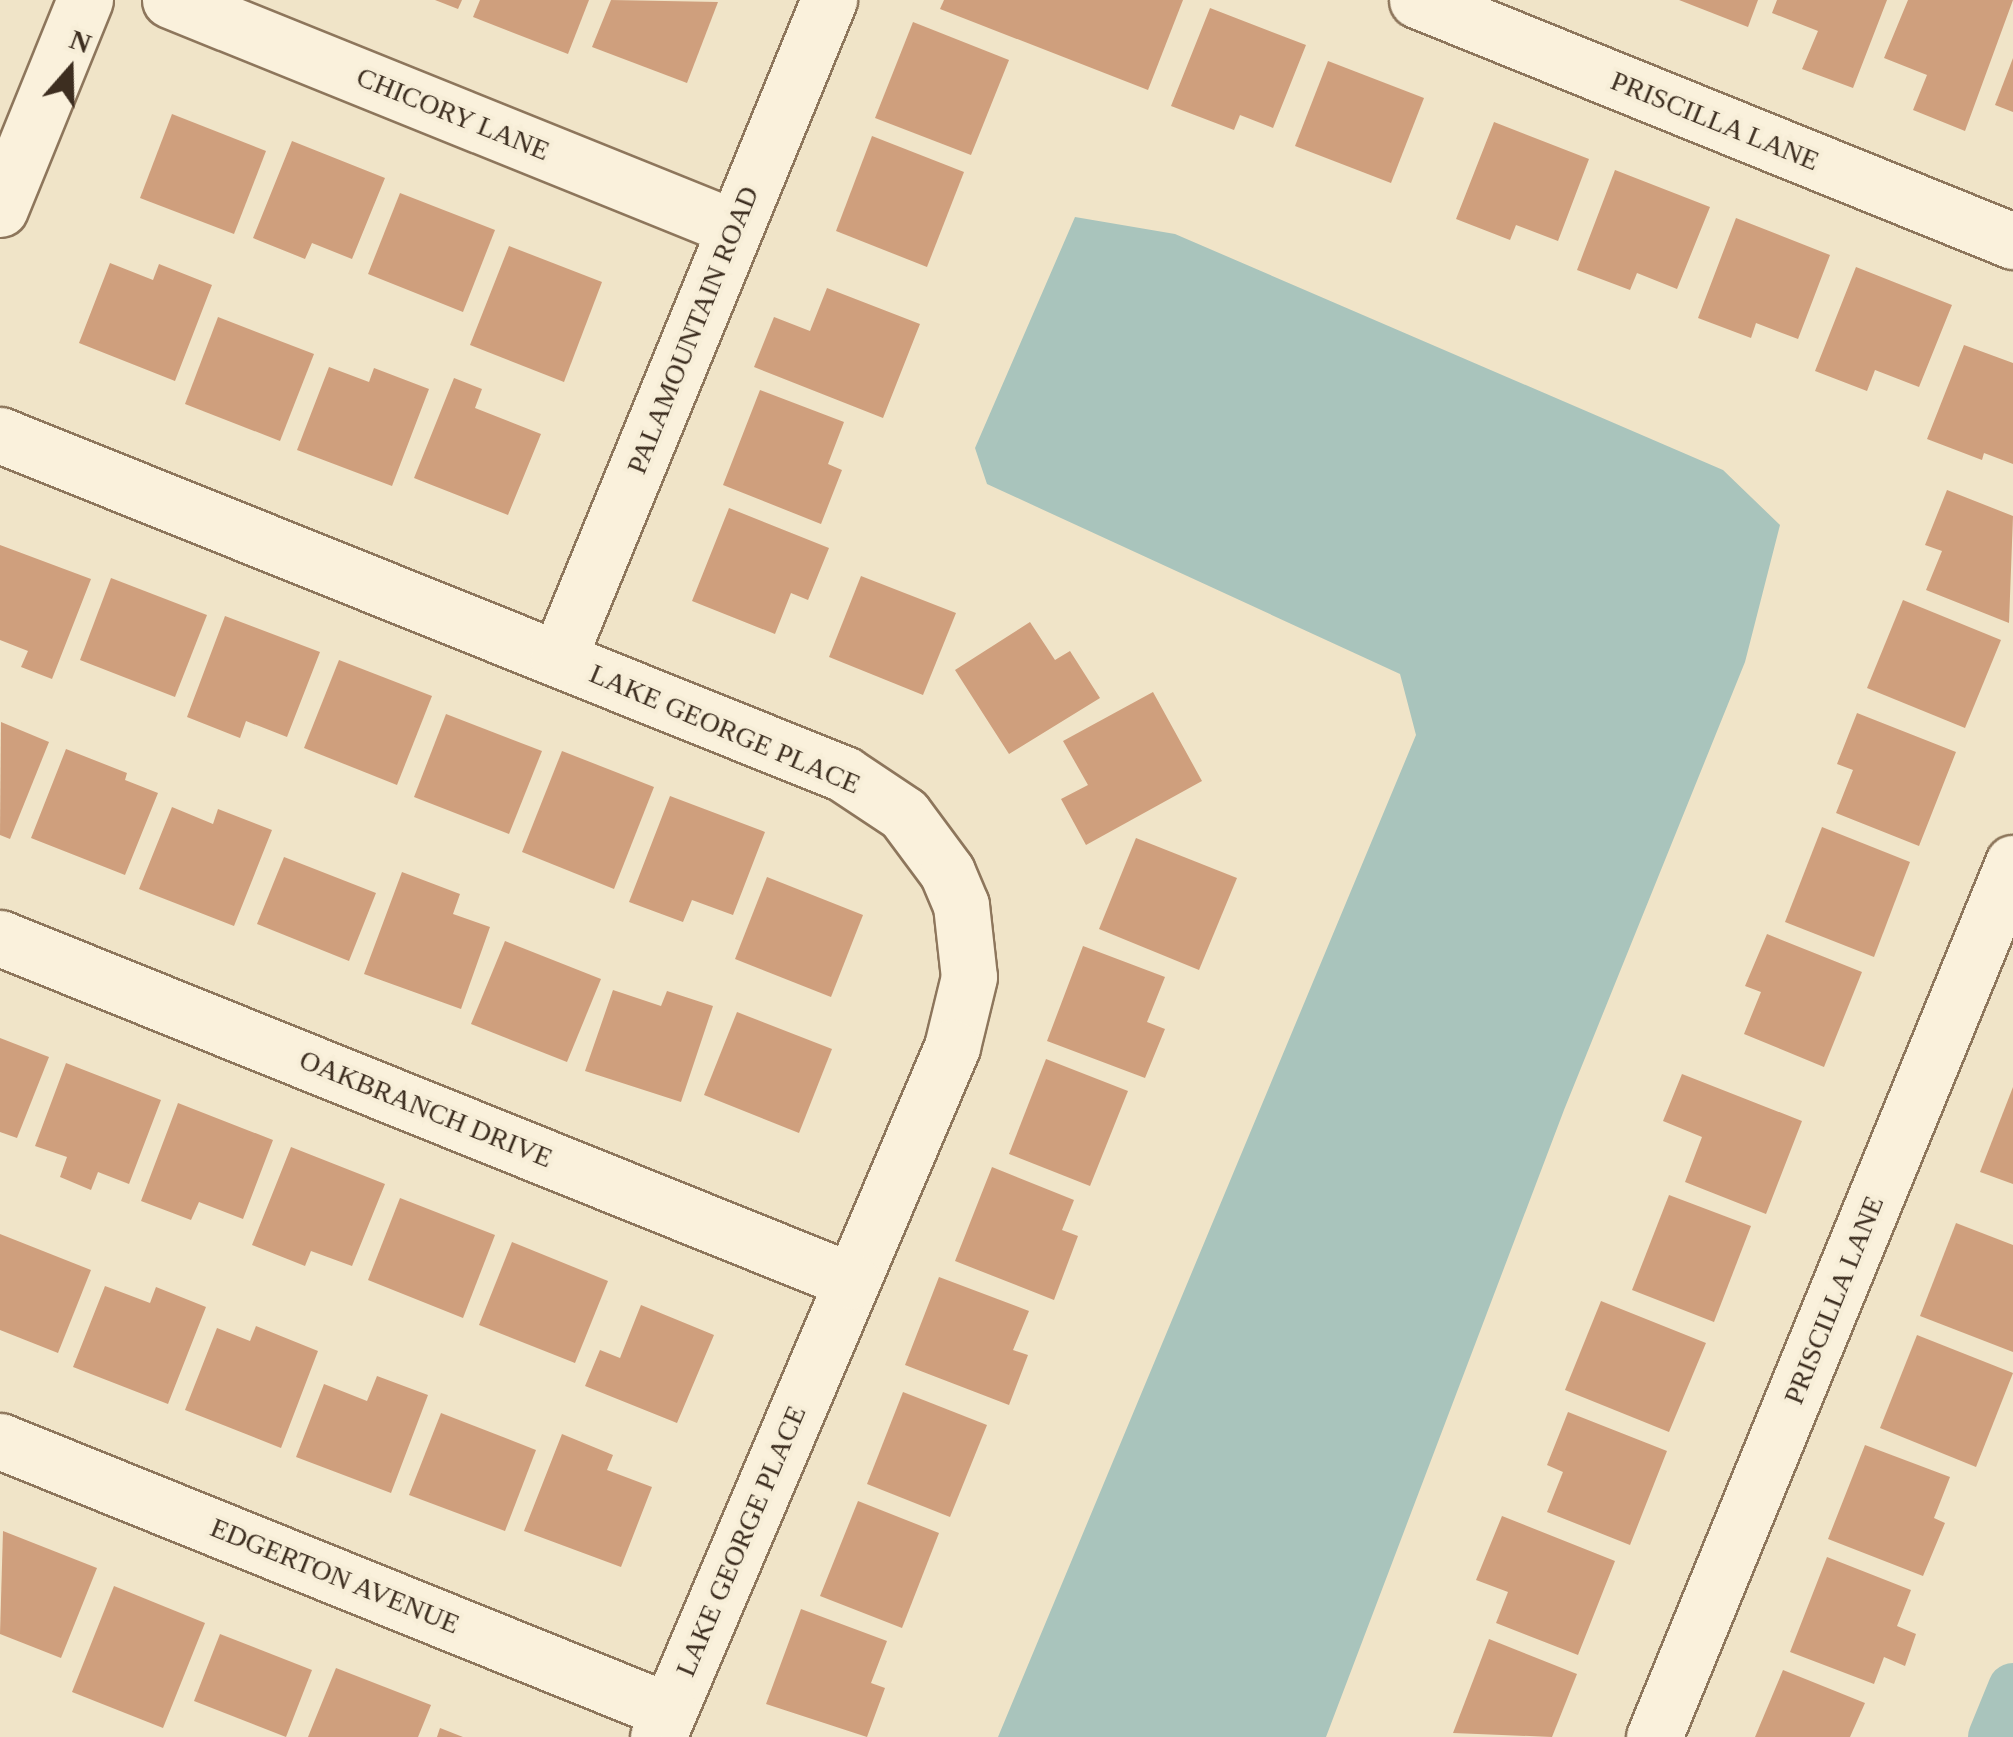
<!DOCTYPE html>
<style>
body{margin:0}
#map{position:relative;width:2013px;height:1737px;overflow:hidden;background:#f0e4c8;font-family:Georgia,serif}
div>[style]{position:absolute}
[style*='--x']{left:calc(var(--x)*1px);top:calc(var(--y)*1px);width:calc(var(--w)*1px);rotate:calc(var(--a)*1deg)}
.water>*{inset:0;background:#a9c4bc}
.canal>*{height:50px;margin:-25px;padding:0 25px;transform-origin:25px;border-radius:25px;background:#a9c4bc}
.building>*{inset:0;background:#cf9f7d}
.roads{filter:drop-shadow(2px 0 #8d765c) drop-shadow(-2px 0 #8d765c) drop-shadow(0 2px #8d765c) drop-shadow(0 -2px #8d765c)}
.street>*{height:55px;margin:-27.5px;padding:0 27.5px;transform-origin:27.5px;border-radius:27.5px;background:#faf1dc}
span{translate:-50% -50%;white-space:nowrap;text-align:center;line-height:1.15;-webkit-text-stroke:8px #f7eed8;paint-order:stroke}
.street-label{font-size:28px;color:#3d2e20}
.north{position:absolute;left:20px;top:20px;width:100px;height:100px;-webkit-text-stroke:8px #f7eed8;paint-order:stroke;rotate:20deg;font-size:28px;font-weight:700;line-height:40px;text-align:center;color:#3d2e20}
.north::after{content:'';display:block;margin:auto;width:35px;height:45px;background:#3d2e20;clip-path:polygon(50% 0,100% 100%,50% 72%,0 100%)}
</style>
<div id="map">
<div class="water">
<i style="clip-path:polygon(1075px 217px,1175px 234px,1723px 470px,1780px 525px,1745px 662px,1564px 1110px,1326px 1737px,998px 1737px,1416px 735px,1400px 674px,987px 484px,975px 448px)"></i>
</div>
<div class="canal">
<i style="--x:1993;--y:1737;--w:53;--a:-67.8"></i>
</div>
<div class="building">
<i style="clip-path:polygon(435px 0,462px 0,458px 9px)"></i>
<i style="clip-path:polygon(480px 0,589px 0,568px 54px,473px 17px)"></i>
<i style="clip-path:polygon(611px 0,718px 2px,687px 83px,592px 47px)"></i>
<i style="clip-path:polygon(944px 0,1183px 0,1148px 90px,940px 9px)"></i>
<i style="clip-path:polygon(1679px 0,1758px 0,1748px 27px)"></i>
<i style="clip-path:polygon(1777px 0,1887px 0,1853px 88px,1802px 69px,1818px 31px,1772px 13px)"></i>
<i style="clip-path:polygon(1908px 0,2013px 0,1965px 131px,1913px 110px,1927px 75px,1884px 58px)"></i>
<i style="clip-path:polygon(1210px 8px,1306px 45px,1273px 128px,1240px 115px,1234px 130px,1171px 106px)"></i>
<i style="clip-path:polygon(913px 22px,1009px 60px,971px 155px,875px 118px)"></i>
<i style="clip-path:polygon(2013px 58px,2013px 112px,1995px 105px)"></i>
<i style="clip-path:polygon(1328px 61px,1424px 98px,1391px 183px,1295px 146px)"></i>
<i style="clip-path:polygon(172px 114px,266px 151px,234px 234px,140px 198px)"></i>
<i style="clip-path:polygon(1494px 122px,1589px 159px,1558px 241px,1516px 225px,1510px 240px,1456px 219px)"></i>
<i style="clip-path:polygon(872px 136px,964px 172px,927px 267px,836px 231px)"></i>
<i style="clip-path:polygon(292px 141px,385px 178px,352px 259px,312px 243px,305px 259px,253px 238px)"></i>
<i style="clip-path:polygon(1615px 170px,1710px 207px,1677px 289px,1637px 273px,1630px 290px,1577px 270px)"></i>
<i style="clip-path:polygon(400px 193px,495px 230px,463px 312px,368px 274px)"></i>
<i style="clip-path:polygon(1736px 218px,1830px 255px,1798px 339px,1756px 323px,1751px 338px,1698px 318px)"></i>
<i style="clip-path:polygon(509px 246px,602px 282px,564px 382px,470px 345px)"></i>
<i style="clip-path:polygon(110px 263px,153px 280px,159px 264px,212px 285px,175px 381px,79px 343px)"></i>
<i style="clip-path:polygon(1856px 267px,1952px 305px,1919px 387px,1875px 370px,1867px 391px,1815px 371px)"></i>
<i style="clip-path:polygon(827px 288px,920px 324px,883px 418px,754px 367px,774px 317px,810px 331px)"></i>
<i style="clip-path:polygon(218px 317px,314px 354px,280px 441px,185px 404px)"></i>
<i style="clip-path:polygon(1964px 345px,2013px 363px,2013px 464px,1984px 453px,1982px 460px,1927px 439px)"></i>
<i style="clip-path:polygon(329px 367px,369px 382px,374px 368px,429px 389px,392px 486px,297px 450px)"></i>
<i style="clip-path:polygon(454px 378px,482px 389px,475px 408px,541px 434px,508px 515px,414px 478px)"></i>
<i style="clip-path:polygon(760px 390px,844px 422px,828px 464px,842px 470px,821px 524px,723px 485px)"></i>
<i style="clip-path:polygon(1947px 490px,2013px 516px,2009px 623px,1926px 590px,1942px 551px,1925px 545px)"></i>
<i style="clip-path:polygon(729px 508px,829px 548px,808px 600px,791px 593px,775px 634px,692px 601px)"></i>
<i style="clip-path:polygon(0 545px,91px 579px,52px 679px,21px 667px,28px 651px,0 640px)"></i>
<i style="clip-path:polygon(861px 576px,956px 613px,923px 695px,829px 657px)"></i>
<i style="clip-path:polygon(111px 578px,207px 615px,175px 697px,80px 660px)"></i>
<i style="clip-path:polygon(1903px 600px,2001px 640px,1965px 728px,1867px 688px)"></i>
<i style="clip-path:polygon(225px 616px,320px 652px,287px 737px,246px 721px,240px 738px,187px 717px)"></i>
<i style="clip-path:polygon(1030px 622px,1055px 660px,1070px 651px,1100px 698px,1009px 754px,955px 670px)"></i>
<i style="clip-path:polygon(339px 660px,432px 696px,397px 785px,304px 748px)"></i>
<i style="clip-path:polygon(1153px 692px,1202px 781px,1086px 845px,1061px 799px,1088px 785px,1063px 741px)"></i>
<i style="clip-path:polygon(1857px 713px,1956px 752px,1919px 846px,1836px 813px,1853px 770px,1837px 764px)"></i>
<i style="clip-path:polygon(446px 714px,542px 751px,509px 834px,414px 797px)"></i>
<i style="clip-path:polygon(1px 722px,49px 742px,10px 839px,0 835px)"></i>
<i style="clip-path:polygon(66px 749px,127px 773px,125px 780px,158px 793px,125px 875px,31px 838px)"></i>
<i style="clip-path:polygon(562px 751px,654px 787px,614px 889px,522px 852px)"></i>
<i style="clip-path:polygon(670px 796px,765px 832px,733px 915px,692px 900px,683px 922px,629px 902px)"></i>
<i style="clip-path:polygon(172px 807px,213px 824px,218px 809px,272px 830px,234px 926px,139px 889px)"></i>
<i style="clip-path:polygon(1822px 827px,1910px 862px,1874px 957px,1785px 922px)"></i>
<i style="clip-path:polygon(1136px 838px,1237px 878px,1199px 970px,1099px 929px)"></i>
<i style="clip-path:polygon(284px 857px,376px 893px,349px 961px,257px 924px)"></i>
<i style="clip-path:polygon(402px 872px,460px 894px,453px 914px,490px 927px,461px 1009px,364px 974px)"></i>
<i style="clip-path:polygon(767px 877px,863px 915px,831px 997px,735px 959px)"></i>
<i style="clip-path:polygon(1767px 934px,1862px 972px,1824px 1067px,1744px 1034px,1761px 992px,1745px 986px)"></i>
<i style="clip-path:polygon(505px 941px,601px 979px,567px 1062px,471px 1024px)"></i>
<i style="clip-path:polygon(1083px 946px,1165px 977px,1147px 1022px,1165px 1029px,1145px 1078px,1047px 1041px)"></i>
<i style="clip-path:polygon(613px 990px,661px 1006px,667px 991px,713px 1006px,681px 1102px,585px 1071px)"></i>
<i style="clip-path:polygon(737px 1012px,832px 1049px,799px 1133px,704px 1095px)"></i>
<i style="clip-path:polygon(0 1038px,49px 1057px,17px 1138px,0 1132px)"></i>
<i style="clip-path:polygon(1046px 1059px,1128px 1091px,1090px 1186px,1009px 1154px)"></i>
<i style="clip-path:polygon(66px 1063px,161px 1100px,129px 1184px,98px 1172px,91px 1190px,60px 1177px,67px 1157px,35px 1146px)"></i>
<i style="clip-path:polygon(1682px 1074px,1802px 1121px,1766px 1214px,1685px 1182px,1702px 1137px,1663px 1121px)"></i>
<i style="clip-path:polygon(2013px 1087px,2013px 1184px,1980px 1172px)"></i>
<i style="clip-path:polygon(178px 1103px,273px 1140px,243px 1219px,199px 1202px,191px 1220px,141px 1201px)"></i>
<i style="clip-path:polygon(291px 1147px,385px 1184px,352px 1266px,311px 1251px,305px 1266px,252px 1245px)"></i>
<i style="clip-path:polygon(992px 1167px,1074px 1200px,1062px 1230px,1078px 1236px,1054px 1300px,955px 1261px)"></i>
<i style="clip-path:polygon(1669px 1195px,1751px 1226px,1714px 1322px,1632px 1290px)"></i>
<i style="clip-path:polygon(400px 1198px,495px 1235px,463px 1318px,368px 1280px)"></i>
<i style="clip-path:polygon(1956px 1223px,2013px 1245px,2013px 1352px,1920px 1316px)"></i>
<i style="clip-path:polygon(0 1234px,91px 1270px,58px 1353px,0 1330px)"></i>
<i style="clip-path:polygon(512px 1242px,608px 1281px,575px 1363px,479px 1325px)"></i>
<i style="clip-path:polygon(939px 1277px,1029px 1311px,1013px 1350px,1028px 1355px,1009px 1405px,905px 1365px)"></i>
<i style="clip-path:polygon(105px 1286px,150px 1303px,156px 1287px,206px 1307px,168px 1404px,73px 1367px)"></i>
<i style="clip-path:polygon(1601px 1301px,1706px 1343px,1669px 1432px,1565px 1390px)"></i>
<i style="clip-path:polygon(641px 1305px,714px 1335px,677px 1423px,585px 1386px,600px 1350px,620px 1358px)"></i>
<i style="clip-path:polygon(256px 1326px,318px 1351px,281px 1448px,185px 1410px,217px 1328px,250px 1341px)"></i>
<i style="clip-path:polygon(1917px 1335px,2013px 1373px,1976px 1467px,1880px 1428px)"></i>
<i style="clip-path:polygon(377px 1376px,428px 1395px,391px 1493px,296px 1457px,324px 1384px,367px 1401px)"></i>
<i style="clip-path:polygon(903px 1392px,987px 1425px,950px 1517px,867px 1484px)"></i>
<i style="clip-path:polygon(1568px 1412px,1667px 1451px,1630px 1545px,1547px 1512px,1563px 1472px,1547px 1465px)"></i>
<i style="clip-path:polygon(441px 1413px,536px 1450px,505px 1531px,409px 1495px)"></i>
<i style="clip-path:polygon(562px 1434px,613px 1455px,607px 1470px,652px 1487px,621px 1567px,524px 1531px)"></i>
<i style="clip-path:polygon(1865px 1445px,1950px 1477px,1934px 1518px,1945px 1523px,1923px 1576px,1828px 1539px)"></i>
<i style="clip-path:polygon(858px 1501px,939px 1533px,902px 1628px,820px 1596px)"></i>
<i style="clip-path:polygon(1502px 1516px,1615px 1561px,1578px 1655px,1496px 1623px,1508px 1592px,1476px 1580px)"></i>
<i style="clip-path:polygon(3px 1531px,97px 1568px,61px 1658px,0 1634px)"></i>
<i style="clip-path:polygon(1827px 1557px,1911px 1590px,1897px 1626px,1916px 1634px,1905px 1666px,1884px 1657px,1874px 1684px,1790px 1652px)"></i>
<i style="clip-path:polygon(114px 1586px,205px 1623px,163px 1728px,72px 1692px)"></i>
<i style="clip-path:polygon(801px 1609px,887px 1641px,871px 1683px,885px 1688px,867px 1737px,766px 1704px)"></i>
<i style="clip-path:polygon(220px 1634px,312px 1670px,286px 1737px,194px 1701px)"></i>
<i style="clip-path:polygon(1489px 1639px,1577px 1674px,1552px 1737px,1453px 1733px)"></i>
<i style="clip-path:polygon(336px 1668px,431px 1705px,418px 1737px,308px 1737px)"></i>
<i style="clip-path:polygon(1783px 1670px,1865px 1703px,1850px 1737px,1755px 1737px)"></i>
<i style="clip-path:polygon(440px 1728px,463px 1737px,437px 1737px)"></i>
</div>
<div class="roads">
<div class="street">
<i style="--x:170;--y:0;--w:609;--a:21.98"></i>
<i style="--x:1417;--y:0;--w:643;--a:22.02"></i>
<i style="--x:0;--y:209;--w:226;--a:-67.9"></i>
<i style="--x:0;--y:435;--w:910;--a:21.88"></i>
<i style="--x:844;--y:774;--w:72;--a:33.7"></i>
<i style="--x:904;--y:814;--w:72;--a:53.4"></i>
<i style="--x:947;--y:872;--w:36;--a:67"></i>
<i style="--x:961;--y:905;--w:72;--a:83.7"></i>
<i style="--x:969;--y:977;--w:72;--a:103.7"></i>
<i style="--x:952;--y:1047;--w:750;--a:113.08"></i>
<i style="--x:558;--y:659;--w:713;--a:-67.65"></i>
<i style="--x:0;--y:938;--w:918;--a:21.93"></i>
<i style="--x:0;--y:1441;--w:721;--a:21.98"></i>
<i style="--x:1654;--y:1737;--w:945;--a:-67.67"></i>
</div>
</div>
<div class="street-label">
<span style="left:453px;top:114px;rotate:22deg">CHICORY LANE</span>
<span style="left:1715px;top:121px;rotate:22deg">PRISCILLA LANE</span>
<span style="left:693px;top:330px;rotate:-68deg">PALAMOUNTAIN ROAD</span>
<span style="left:725px;top:729px;rotate:23deg">LAKE GEORGE PLACE</span>
<span style="left:426px;top:1109px;rotate:22deg">OAKBRANCH DRIVE</span>
<span style="left:1834px;top:1300px;rotate:-68deg">PRISCILLA LANE</span>
<span style="left:741px;top:1541px;rotate:-67deg">LAKE GEORGE PLACE</span>
<span style="left:335px;top:1576px;rotate:22deg">EDGERTON AVENUE</span>
</div>
<div class="north">N</div>
</div>
